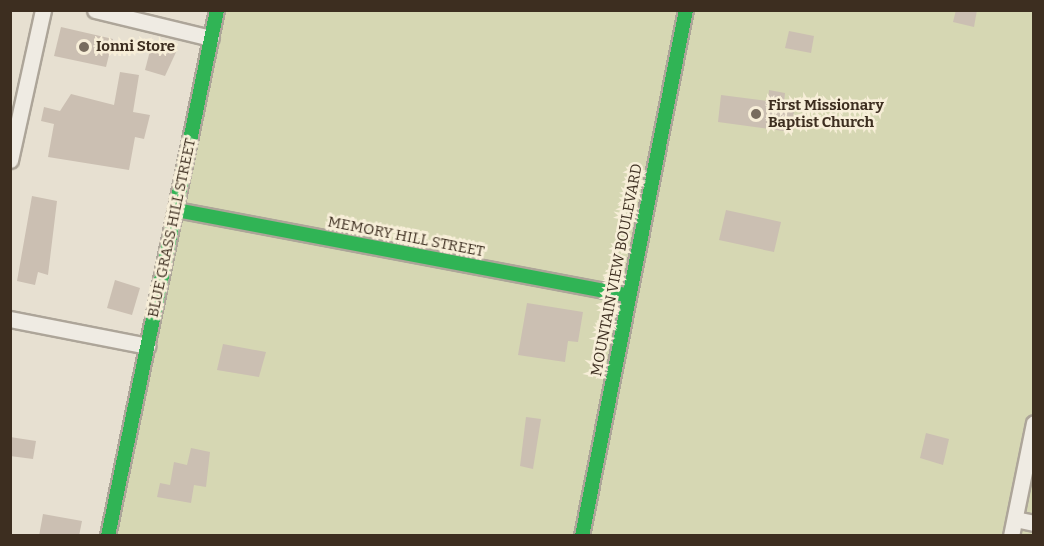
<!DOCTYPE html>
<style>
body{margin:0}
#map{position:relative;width:1044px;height:546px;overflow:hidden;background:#e7e0d1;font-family:Bitter,serif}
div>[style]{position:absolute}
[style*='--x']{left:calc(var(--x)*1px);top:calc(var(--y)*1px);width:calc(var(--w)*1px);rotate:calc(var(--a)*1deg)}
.green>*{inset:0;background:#d6d7b3}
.building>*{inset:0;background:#cbbfb2}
.roads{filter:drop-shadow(2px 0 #ada599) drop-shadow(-2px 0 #ada599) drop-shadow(0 2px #ada599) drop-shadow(0 -2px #ada599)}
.street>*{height:15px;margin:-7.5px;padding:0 7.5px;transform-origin:7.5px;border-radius:7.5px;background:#efebe3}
.fast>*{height:14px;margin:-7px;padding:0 7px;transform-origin:7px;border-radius:7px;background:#30b455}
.dots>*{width:16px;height:16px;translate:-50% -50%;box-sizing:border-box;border:3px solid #f7eed8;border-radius:50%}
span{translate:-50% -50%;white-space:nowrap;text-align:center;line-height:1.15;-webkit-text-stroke:5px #f7eed8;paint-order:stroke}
.poi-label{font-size:15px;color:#3d2e20;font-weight:700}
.left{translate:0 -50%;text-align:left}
.street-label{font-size:15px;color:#3d2e20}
.frame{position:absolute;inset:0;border:12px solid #3d2e20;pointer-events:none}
</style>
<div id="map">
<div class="green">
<i style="clip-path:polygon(222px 11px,1033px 11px,1033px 535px,112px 536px)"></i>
</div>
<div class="building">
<i style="clip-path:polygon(956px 10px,977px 10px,974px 27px,953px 22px)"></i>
<i style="clip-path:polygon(61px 27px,113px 39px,106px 67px,54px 56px)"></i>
<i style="clip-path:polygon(789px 31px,814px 36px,811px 53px,785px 48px)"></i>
<i style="clip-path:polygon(152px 43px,177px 50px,165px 76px,145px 70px)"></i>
<i style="clip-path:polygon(120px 72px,139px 75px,133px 112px,150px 115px,144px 139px,135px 137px,129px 170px,48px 157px,54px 124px,41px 121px,44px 107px,60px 111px,71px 94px,114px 105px)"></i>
<i style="clip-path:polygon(769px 90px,785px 93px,784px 103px,795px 105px,791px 132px,718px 122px,721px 95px,768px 101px)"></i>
<i style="clip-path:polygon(32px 196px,57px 201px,48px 275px,38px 272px,35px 285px,17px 281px)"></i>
<i style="clip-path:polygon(726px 210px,781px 222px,774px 252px,719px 240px)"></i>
<i style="clip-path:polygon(115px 280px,140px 288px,132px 315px,107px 308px)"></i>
<i style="clip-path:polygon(527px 303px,583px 312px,578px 342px,568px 341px,565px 362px,518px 355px)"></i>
<i style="clip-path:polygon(223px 344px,266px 352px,259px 377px,217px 370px)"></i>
<i style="clip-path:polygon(526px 417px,541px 419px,533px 469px,520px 466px)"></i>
<i style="clip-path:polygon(926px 433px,949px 439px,943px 465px,920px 458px)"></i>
<i style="clip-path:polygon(10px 437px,36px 441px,33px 459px,10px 456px)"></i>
<i style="clip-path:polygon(191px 448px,210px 452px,206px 487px,194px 485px,191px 503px,157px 497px,160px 483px,170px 485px,174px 462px,187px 465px)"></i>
<i style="clip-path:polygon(43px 514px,82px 521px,79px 536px,39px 536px)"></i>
</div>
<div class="roads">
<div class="street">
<i style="--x:95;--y:10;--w:119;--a:13.6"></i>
<i style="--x:10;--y:160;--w:154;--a:-77.6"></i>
<i style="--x:10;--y:319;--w:140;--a:11.1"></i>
<i style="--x:1015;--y:519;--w:19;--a:12"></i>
<i style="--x:1011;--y:536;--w:115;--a:-78.5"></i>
</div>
<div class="fast">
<i style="--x:176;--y:210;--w:461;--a:10.7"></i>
<i style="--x:108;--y:536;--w:537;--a:-78.29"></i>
<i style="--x:582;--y:536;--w:536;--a:-78.82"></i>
</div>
</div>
<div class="dots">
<i style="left:84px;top:47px;background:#786c5e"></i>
<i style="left:756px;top:114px;background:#786c5e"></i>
</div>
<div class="poi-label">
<span class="left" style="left:96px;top:47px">Ionni Store</span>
<span class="left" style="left:768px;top:114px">First Missionary<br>Baptist Church</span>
</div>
<div class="street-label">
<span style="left:172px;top:228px;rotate:-78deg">BLUE GRASS HILL STREET</span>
<span style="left:406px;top:237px;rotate:11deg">MEMORY HILL STREET</span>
<span style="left:617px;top:270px;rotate:-79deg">MOUNTAIN VIEW BOULEVARD</span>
</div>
<div class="frame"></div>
</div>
